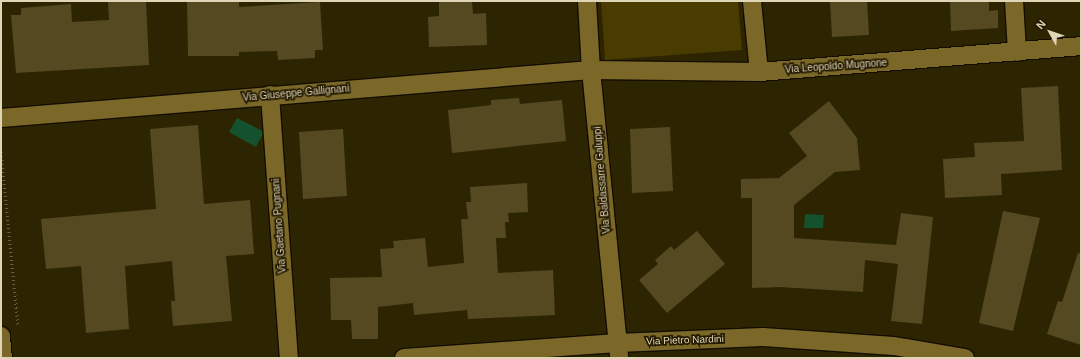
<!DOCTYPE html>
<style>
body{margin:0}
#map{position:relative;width:1082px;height:359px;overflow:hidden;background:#2d2402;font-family:Helvetica,sans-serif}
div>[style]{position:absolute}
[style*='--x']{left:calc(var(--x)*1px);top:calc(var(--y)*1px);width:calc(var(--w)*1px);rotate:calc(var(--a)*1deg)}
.green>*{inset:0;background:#4a3b00}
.water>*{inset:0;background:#14522d}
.building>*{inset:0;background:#554922}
.path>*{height:2.5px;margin-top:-1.25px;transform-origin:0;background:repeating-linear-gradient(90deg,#6a6140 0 1px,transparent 0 4px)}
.roads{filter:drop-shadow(1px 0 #130d00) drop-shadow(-1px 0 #130d00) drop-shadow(0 1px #130d00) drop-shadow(0 -1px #130d00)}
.street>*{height:18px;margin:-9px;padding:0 9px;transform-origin:9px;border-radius:9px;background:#7b6829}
span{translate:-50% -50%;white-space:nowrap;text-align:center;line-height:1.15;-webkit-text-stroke:3.5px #241a00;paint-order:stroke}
.street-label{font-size:10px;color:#dfd6b7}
.frame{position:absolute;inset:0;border:2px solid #dfd6b7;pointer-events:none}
.north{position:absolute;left:1030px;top:12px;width:40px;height:40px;-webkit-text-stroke:3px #241a00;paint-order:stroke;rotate:310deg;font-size:11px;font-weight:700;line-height:16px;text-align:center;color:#dfd6b7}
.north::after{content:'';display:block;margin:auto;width:14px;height:18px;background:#dfd6b7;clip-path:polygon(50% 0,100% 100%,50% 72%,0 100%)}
</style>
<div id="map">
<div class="green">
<i style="clip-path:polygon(601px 1px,738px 1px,742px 50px,605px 60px)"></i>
</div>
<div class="water">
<i style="clip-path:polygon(237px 118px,264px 132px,256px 147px,229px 132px)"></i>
<i style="clip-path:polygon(805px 214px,824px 215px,823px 228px,804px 228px)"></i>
</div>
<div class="building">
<i style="clip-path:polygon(108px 1px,146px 1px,149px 65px,16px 73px,11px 15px,21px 15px,21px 8px,71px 4px,72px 22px,109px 20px)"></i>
<i style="clip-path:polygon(187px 1px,239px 1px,239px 7px,320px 2px,323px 50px,315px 50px,315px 58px,278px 60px,277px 51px,239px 52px,239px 56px,188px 56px)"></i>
<i style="clip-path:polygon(439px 1px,472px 1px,473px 14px,486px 13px,487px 45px,429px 47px,428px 17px,439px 16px)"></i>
<i style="clip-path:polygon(830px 1px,867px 1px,869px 35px,832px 37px)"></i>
<i style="clip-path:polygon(950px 1px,989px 1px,989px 11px,998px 10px,998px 28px,951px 31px)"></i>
<i style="clip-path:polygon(1058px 86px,1062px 170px,1001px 174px,1002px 195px,945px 198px,943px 159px,975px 157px,974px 143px,1024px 141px,1021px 88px)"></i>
<i style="clip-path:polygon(519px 98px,520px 104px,562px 100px,566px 141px,452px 153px,448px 110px,491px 105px,491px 100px)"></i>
<i style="clip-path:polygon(829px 101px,857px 138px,860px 170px,835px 172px,794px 205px,794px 238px,896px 245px,901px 213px,933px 217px,922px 324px,891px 321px,898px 264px,865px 260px,863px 292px,779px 287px,752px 288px,752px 198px,741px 198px,741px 179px,779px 178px,807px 156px,789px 133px)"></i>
<i style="clip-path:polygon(198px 125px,204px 204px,250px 200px,254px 254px,226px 256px,232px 321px,173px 326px,171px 301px,175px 301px,172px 261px,125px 266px,129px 329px,86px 333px,81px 266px,46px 269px,41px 219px,156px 209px,150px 129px)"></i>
<i style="clip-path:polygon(670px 127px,673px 191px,632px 193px,630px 129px)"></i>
<i style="clip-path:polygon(343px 129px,347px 196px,303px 199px,299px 132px)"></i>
<i style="clip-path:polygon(527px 183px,528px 212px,508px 213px,509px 222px,505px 222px,506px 238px,496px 238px,498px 273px,553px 270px,555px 315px,468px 319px,467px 310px,414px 315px,413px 303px,378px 307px,378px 339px,352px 339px,351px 320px,331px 320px,330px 278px,382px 277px,380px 249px,394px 248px,393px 241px,425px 238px,428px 267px,464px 263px,461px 219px,468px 219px,466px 202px,471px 202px,470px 187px)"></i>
<i style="clip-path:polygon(1003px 211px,1040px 218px,1013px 331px,979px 323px)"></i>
<i style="clip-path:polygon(697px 231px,725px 264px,667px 313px,639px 280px,658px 264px,655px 260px,671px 246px,674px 250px)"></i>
<i style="clip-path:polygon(1078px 253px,1081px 254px,1081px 345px,1047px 334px,1058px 301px,1062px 302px)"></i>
</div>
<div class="path">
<i style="--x:1;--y:148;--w:179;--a:84.5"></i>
</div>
<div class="roads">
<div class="street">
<i style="--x:587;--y:1;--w:69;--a:86.7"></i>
<i style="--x:591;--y:70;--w:289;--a:84.4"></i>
<i style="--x:752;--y:1;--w:71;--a:84.4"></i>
<i style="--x:1014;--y:1;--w:51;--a:86.6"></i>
<i style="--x:270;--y:95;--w:264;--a:85.9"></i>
<i style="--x:1;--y:118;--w:592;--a:-4.65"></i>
<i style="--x:591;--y:70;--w:168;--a:0.7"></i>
<i style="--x:759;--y:72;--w:323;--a:-4.6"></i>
<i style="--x:1;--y:336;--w:22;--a:85"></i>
<i style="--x:404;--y:358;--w:214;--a:-4"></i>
<i style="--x:617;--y:343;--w:146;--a:-2.4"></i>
<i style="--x:763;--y:337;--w:131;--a:3.9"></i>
<i style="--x:894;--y:346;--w:72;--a:9.6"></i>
</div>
</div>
<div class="street-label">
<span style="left:836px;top:66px;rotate:-4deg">Via Leopoldo Mugnone</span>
<span style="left:296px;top:93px;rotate:-5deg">Via Giuseppe Gallignani</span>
<span style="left:602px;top:180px;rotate:-95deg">Via Baldassarre Galuppi</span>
<span style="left:279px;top:226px;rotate:-94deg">Via Gaetano Pugnani</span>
<span style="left:685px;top:340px;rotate:-2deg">Via Pietro Nardini</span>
</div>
<div class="frame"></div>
<div class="north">N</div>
</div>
